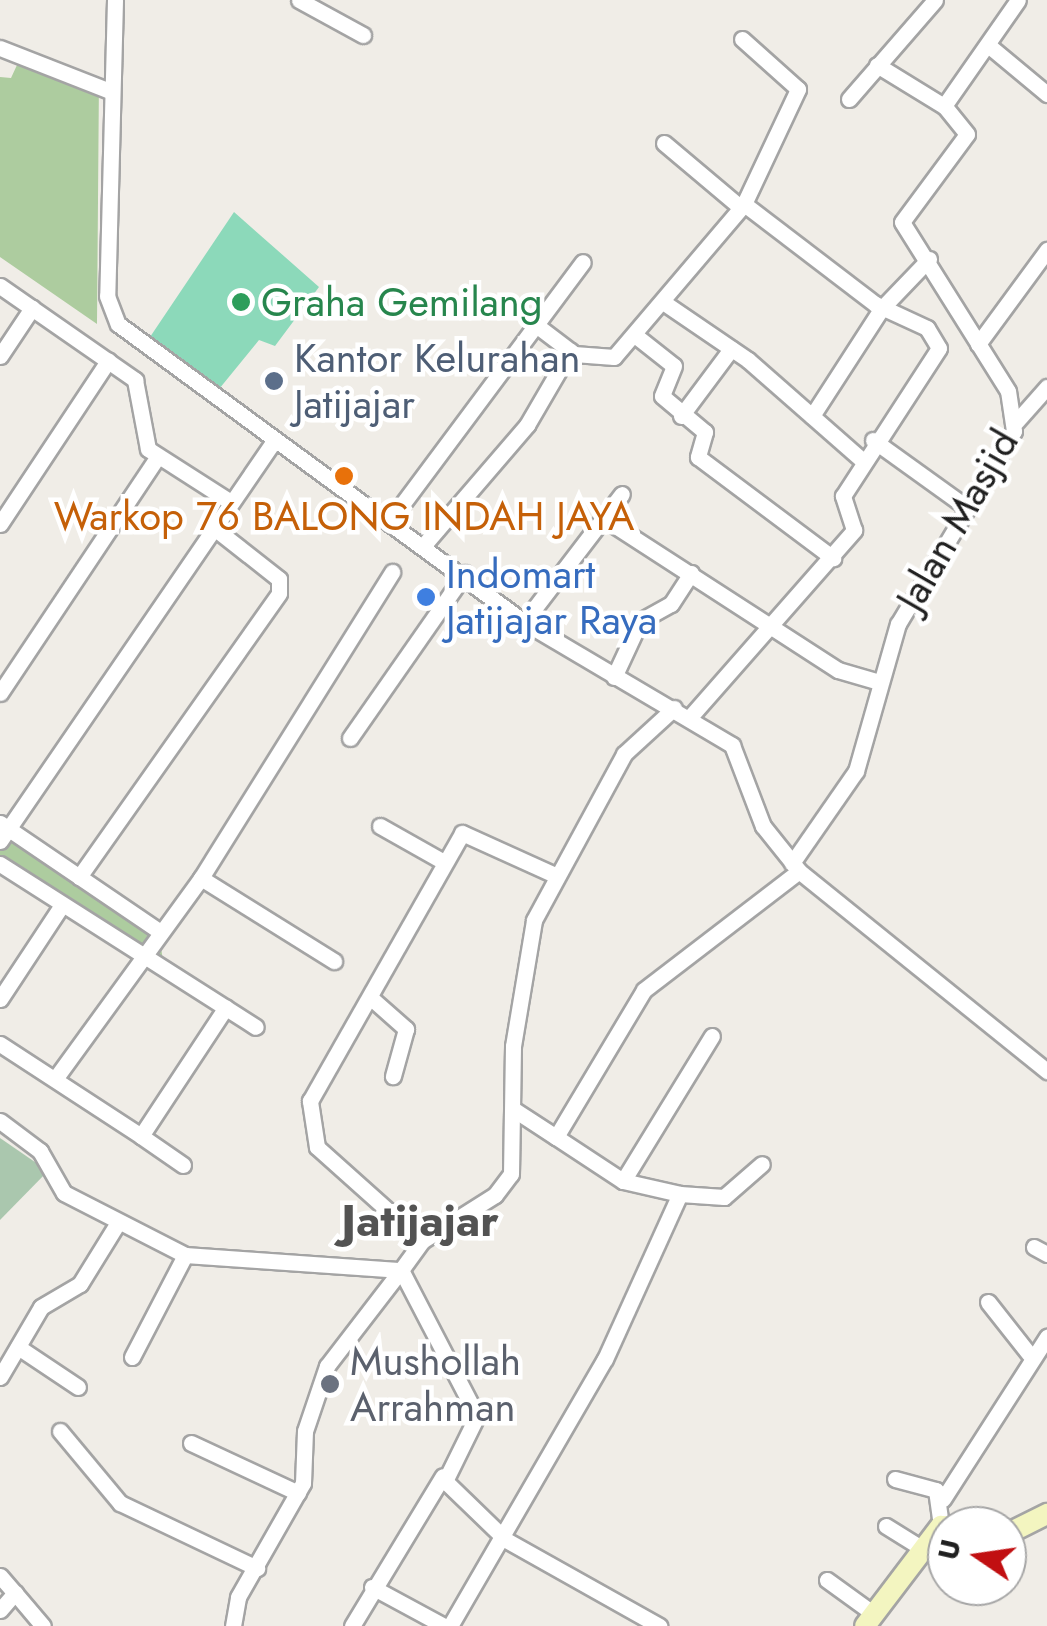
<!DOCTYPE html>
<style>
body{margin:0}
#map{position:relative;width:1047px;height:1626px;overflow:hidden;background:#f0ede7;font-family:Jost,sans-serif}
div>[style]{position:absolute}
[style*='--x']{left:calc(var(--x)*1px);top:calc(var(--y)*1px);width:calc(var(--w)*1px);rotate:calc(var(--a)*1deg)}
.forest>*{inset:0;background:#adcc9f}
.cemetery>*{inset:0;background:#aac7ae}
.pitch>*{inset:0;background:#8cd9ba}
.roads{filter:drop-shadow(2px 0 #a4a4a4) drop-shadow(-2px 0 #a4a4a4) drop-shadow(0 2px #a4a4a4) drop-shadow(0 -2px #a4a4a4)}
.street>*{height:15px;margin:-7.5px;padding:0 7.5px;transform-origin:7.5px;border-radius:7.5px;background:#fff}
.secondary>*{height:20px;margin:-10px;padding:0 10px;transform-origin:10px;border-radius:10px;background:#f3f5c0}
.dots>*{width:28px;height:28px;translate:-50% -50%;box-sizing:border-box;border:5px solid #fff;border-radius:50%}
span{translate:-50% -50%;white-space:nowrap;text-align:center;line-height:1.15;-webkit-text-stroke:9px #fff;paint-order:stroke}
.leisure-label{font-size:40px;color:#27864d}
.left{translate:0 -50%;text-align:left}
.service-label{font-size:40px;color:#4e5e75}
.food-label{font-size:40px;color:#c56008}
.street-label{font-size:40px;color:#202020}
.shop-label{font-size:40px;color:#366cbe}
.worship-label{font-size:40px;color:#5b616d}
.quarter-label{font-size:45px;color:#535353;font-weight:700}
.north{position:absolute;left:927px;top:1506px;width:100px;height:100px;box-sizing:border-box;background:#fff;border:2px solid #a6a6a6;border-radius:50%;rotate:283deg;font-size:28px;font-weight:700;line-height:40px;text-align:center;color:#202020}
.north::after{content:'';display:block;margin:auto;width:35px;height:45px;background:#c10f11;clip-path:polygon(50% 0,100% 100%,50% 72%,0 100%)}
</style>
<div id="map">
<div class="forest">
<i style="clip-path:polygon(23px 52px,99px 77px,97px 324px,0 257px,0 77px,11px 78px)"></i>
<i style="clip-path:polygon(0 823px,159px 931px,163px 962px,0 864px)"></i>
</div>
<div class="cemetery">
<i style="clip-path:polygon(0 1138px,48px 1171px,0 1220px)"></i>
</div>
<div class="pitch">
<i style="clip-path:polygon(234px 212px,319px 287px,275px 346px,259px 340px,215px 394px,148px 340px)"></i>
</div>
<div class="roads">
<div class="street">
<i style="--x:115;--y:0;--w:296;--a:91.5"></i>
<i style="--x:107;--y:296;--w:30;--a:69"></i>
<i style="--x:118;--y:324;--w:504;--a:36.28"></i>
<i style="--x:524;--y:622;--w:242;--a:30.6"></i>
<i style="--x:732;--y:745;--w:87;--a:69.1"></i>
<i style="--x:763;--y:826;--w:58;--a:51.3"></i>
<i style="--x:799;--y:871;--w:319;--a:38.9"></i>
<i style="--x:299;--y:0;--w:73;--a:28.7"></i>
<i style="--x:988;--y:45;--w:77;--a:39.7"></i>
<i style="--x:0;--y:48;--w:118;--a:21.4"></i>
<i style="--x:877;--y:65;--w:79;--a:31.5"></i>
<i style="--x:849;--y:99;--w:131;--a:-49"></i>
<i style="--x:664;--y:143;--w:99;--a:40.1"></i>
<i style="--x:0;--y:286;--w:165;--a:34.8"></i>
<i style="--x:135;--y:380;--w:70;--a:79.3"></i>
<i style="--x:148;--y:449;--w:96;--a:32.7"></i>
<i style="--x:663;--y:302;--w:103;--a:34.3"></i>
<i style="--x:748;--y:360;--w:153;--a:41.3"></i>
<i style="--x:536;--y:325;--w:48;--a:37.3"></i>
<i style="--x:574;--y:354;--w:40;--a:4.3"></i>
<i style="--x:614;--y:357;--w:201;--a:-49.6"></i>
<i style="--x:744;--y:204;--w:127;--a:-64.8"></i>
<i style="--x:798;--y:89;--w:75;--a:-138.2"></i>
<i style="--x:636;--y:336;--w:48;--a:38.3"></i>
<i style="--x:674;--y:366;--w:32;--a:112"></i>
<i style="--x:662;--y:396;--w:56;--a:39.9"></i>
<i style="--x:705;--y:432;--w:26;--a:106"></i>
<i style="--x:698;--y:457;--w:169;--a:36.8"></i>
<i style="--x:978;--y:344;--w:117;--a:-53.7"></i>
<i style="--x:0;--y:356;--w:58;--a:-56.3"></i>
<i style="--x:681;--y:416;--w:84;--a:-53.3"></i>
<i style="--x:812;--y:416;--w:129;--a:-57.1"></i>
<i style="--x:882;--y:308;--w:68;--a:-46.2"></i>
<i style="--x:1016;--y:422;--w:47;--a:-48.5"></i>
<i style="--x:873;--y:440;--w:113;--a:35.7"></i>
<i style="--x:392;--y:518;--w:319;--a:-53.3"></i>
<i style="--x:603;--y:518;--w:280;--a:32.9"></i>
<i style="--x:838;--y:670;--w:43;--a:16.3"></i>
<i style="--x:0;--y:524;--w:196;--a:-56.5"></i>
<i style="--x:423;--y:546;--w:160;--a:-49.3"></i>
<i style="--x:527;--y:425;--w:86;--a:-59.8"></i>
<i style="--x:524;--y:622;--w:161;--a:-52.6"></i>
<i style="--x:614;--y:677;--w:62;--a:-65.1"></i>
<i style="--x:640;--y:621;--w:35;--a:-29"></i>
<i style="--x:671;--y:604;--w:37;--a:-57"></i>
<i style="--x:0;--y:693;--w:283;--a:-56.3"></i>
<i style="--x:690;--y:717;--w:249;--a:-48.7"></i>
<i style="--x:854;--y:530;--w:36;--a:-108"></i>
<i style="--x:843;--y:496;--w:176;--a:-57"></i>
<i style="--x:939;--y:348;--w:23;--a:-121"></i>
<i style="--x:927;--y:328;--w:57;--a:-155.2"></i>
<i style="--x:875;--y:304;--w:165;--a:-142.6"></i>
<i style="--x:350;--y:738;--w:201;--a:-55.1"></i>
<i style="--x:0;--y:823;--w:192;--a:34.2"></i>
<i style="--x:380;--y:826;--w:73;--a:29.4"></i>
<i style="--x:0;--y:841;--w:483;--a:-55.6"></i>
<i style="--x:792;--y:863;--w:112;--a:-55.2"></i>
<i style="--x:856;--y:771;--w:153;--a:-74.1"></i>
<i style="--x:898;--y:624;--w:225;--a:-59"></i>
<i style="--x:1014;--y:431;--w:40;--a:-98.5"></i>
<i style="--x:1008;--y:391;--w:199;--a:-122.1"></i>
<i style="--x:902;--y:222;--w:109;--a:-53.5"></i>
<i style="--x:967;--y:134;--w:36;--a:-129"></i>
<i style="--x:944;--y:106;--w:129;--a:-55.1"></i>
<i style="--x:0;--y:864;--w:303;--a:32.5"></i>
<i style="--x:79;--y:877;--w:347;--a:-54.8"></i>
<i style="--x:279;--y:593;--w:14;--a:-90"></i>
<i style="--x:279;--y:579;--w:84;--a:-141.8"></i>
<i style="--x:201;--y:878;--w:157;--a:32"></i>
<i style="--x:371;--y:998;--w:47;--a:41.5"></i>
<i style="--x:406;--y:1029;--w:49;--a:105.5"></i>
<i style="--x:0;--y:999;--w:113;--a:-56.6"></i>
<i style="--x:0;--y:1044;--w:168;--a:33.1"></i>
<i style="--x:141;--y:1136;--w:154;--a:-56.6"></i>
<i style="--x:55;--y:1079;--w:248;--a:-54"></i>
<i style="--x:201;--y:878;--w:361;--a:-58"></i>
<i style="--x:513;--y:1109;--w:51;--a:33.1"></i>
<i style="--x:556;--y:1137;--w:171;--a:-59.1"></i>
<i style="--x:644;--y:990;--w:195;--a:-37.5"></i>
<i style="--x:0;--y:1121;--w:50;--a:36.9"></i>
<i style="--x:40;--y:1151;--w:48;--a:60.3"></i>
<i style="--x:64;--y:1193;--w:136;--a:27.1"></i>
<i style="--x:185;--y:1255;--w:217;--a:4"></i>
<i style="--x:401;--y:1270;--w:36;--a:-54"></i>
<i style="--x:422;--y:1241;--w:86;--a:-32.2"></i>
<i style="--x:495;--y:1195;--w:26;--a:-53"></i>
<i style="--x:511;--y:1174;--w:128;--a:-89.1"></i>
<i style="--x:513;--y:1046;--w:128;--a:-80.5"></i>
<i style="--x:534;--y:920;--w:189;--a:-61.5"></i>
<i style="--x:624;--y:754;--w:68;--a:-42.6"></i>
<i style="--x:141;--y:1136;--w:51;--a:34.6"></i>
<i style="--x:556;--y:1137;--w:80;--a:33.3"></i>
<i style="--x:623;--y:1181;--w:58;--a:12.8"></i>
<i style="--x:680;--y:1194;--w:44;--a:3.9"></i>
<i style="--x:724;--y:1197;--w:50;--a:-41"></i>
<i style="--x:623;--y:1181;--w:170;--a:-58.5"></i>
<i style="--x:422;--y:1241;--w:141;--a:-138.2"></i>
<i style="--x:317;--y:1147;--w:47;--a:-98.7"></i>
<i style="--x:310;--y:1101;--w:308;--a:-60.4"></i>
<i style="--x:462;--y:833;--w:102;--a:24.3"></i>
<i style="--x:1034;--y:1247;--w:15;--a:28"></i>
<i style="--x:988;--y:1302;--w:66;--a:51.7"></i>
<i style="--x:18;--y:1347;--w:72;--a:33.7"></i>
<i style="--x:132;--y:1357;--w:115;--a:-62.5"></i>
<i style="--x:0;--y:1377;--w:81;--a:-59.6"></i>
<i style="--x:41;--y:1307;--w:45;--a:-30.5"></i>
<i style="--x:80;--y:1284;--w:70;--a:-58.3"></i>
<i style="--x:60;--y:1431;--w:94;--a:50.2"></i>
<i style="--x:120;--y:1503;--w:152;--a:25.4"></i>
<i style="--x:191;--y:1443;--w:118;--a:25"></i>
<i style="--x:895;--y:1479;--w:42;--a:15"></i>
<i style="--x:936;--y:1490;--w:36;--a:82"></i>
<i style="--x:943;--y:1499;--w:193;--a:-57.3"></i>
<i style="--x:886;--y:1526;--w:44;--a:31.9"></i>
<i style="--x:0;--y:1576;--w:23;--a:49"></i>
<i style="--x:827;--y:1580;--w:58;--a:35.9"></i>
<i style="--x:372;--y:1587;--w:82;--a:28.4"></i>
<i style="--x:0;--y:1610;--w:23;--a:-49"></i>
<i style="--x:15;--y:1593;--w:43;--a:49.7"></i>
<i style="--x:233;--y:1626;--w:29;--a:-80"></i>
<i style="--x:238;--y:1597;--w:131;--a:-60.3"></i>
<i style="--x:303;--y:1483;--w:52;--a:-87.8"></i>
<i style="--x:305;--y:1431;--w:69;--a:-71.3"></i>
<i style="--x:327;--y:1366;--w:121;--a:-52.4"></i>
<i style="--x:401;--y:1270;--w:165;--a:62.5"></i>
<i style="--x:477;--y:1416;--w:72;--a:116.2"></i>
<i style="--x:445;--y:1481;--w:85;--a:44"></i>
<i style="--x:506;--y:1540;--w:176;--a:29.3"></i>
<i style="--x:352;--y:1626;--w:175;--a:-58.8"></i>
<i style="--x:450;--y:1626;--w:309;--a:-59.9"></i>
<i style="--x:605;--y:1359;--w:181;--a:-65.6"></i>
</div>
<div class="secondary">
<i style="--x:1007;--y:1534;--w:45;--a:-26.6"></i>
<i style="--x:865;--y:1626;--w:126;--a:-52.8"></i>
<i style="--x:941;--y:1526;--w:38;--a:0"></i>
</div>
</div>
<div class="dots">
<i style="left:241px;top:302px;background:#2e9e5b"></i>
<i style="left:274px;top:381px;background:#5c6f8a"></i>
<i style="left:344px;top:476px;background:#e8710a"></i>
<i style="left:426px;top:597px;background:#3f7fe0"></i>
<i style="left:330px;top:1384px;background:#6b7280"></i>
</div>
<div class="leisure-label">
<span class="left" style="left:261px;top:302px">Graha Gemilang</span>
</div>
<div class="service-label">
<span class="left" style="left:294px;top:381px">Kantor Kelurahan<br>Jatijajar</span>
</div>
<div class="food-label">
<span style="left:344px;top:516px">Warkop 76 BALONG INDAH JAYA</span>
</div>
<div class="street-label">
<span style="left:957px;top:520px;rotate:-60deg">Jalan Masjid</span>
</div>
<div class="shop-label">
<span class="left" style="left:446px;top:597px">Indomart<br>Jatijajar Raya</span>
</div>
<div class="worship-label">
<span class="left" style="left:350px;top:1384px">Mushollah<br>Arrahman</span>
</div>
<div class="quarter-label">
<span style="left:420px;top:1221px">Jatijajar</span>
</div>
<div class="north">U</div>
</div>
